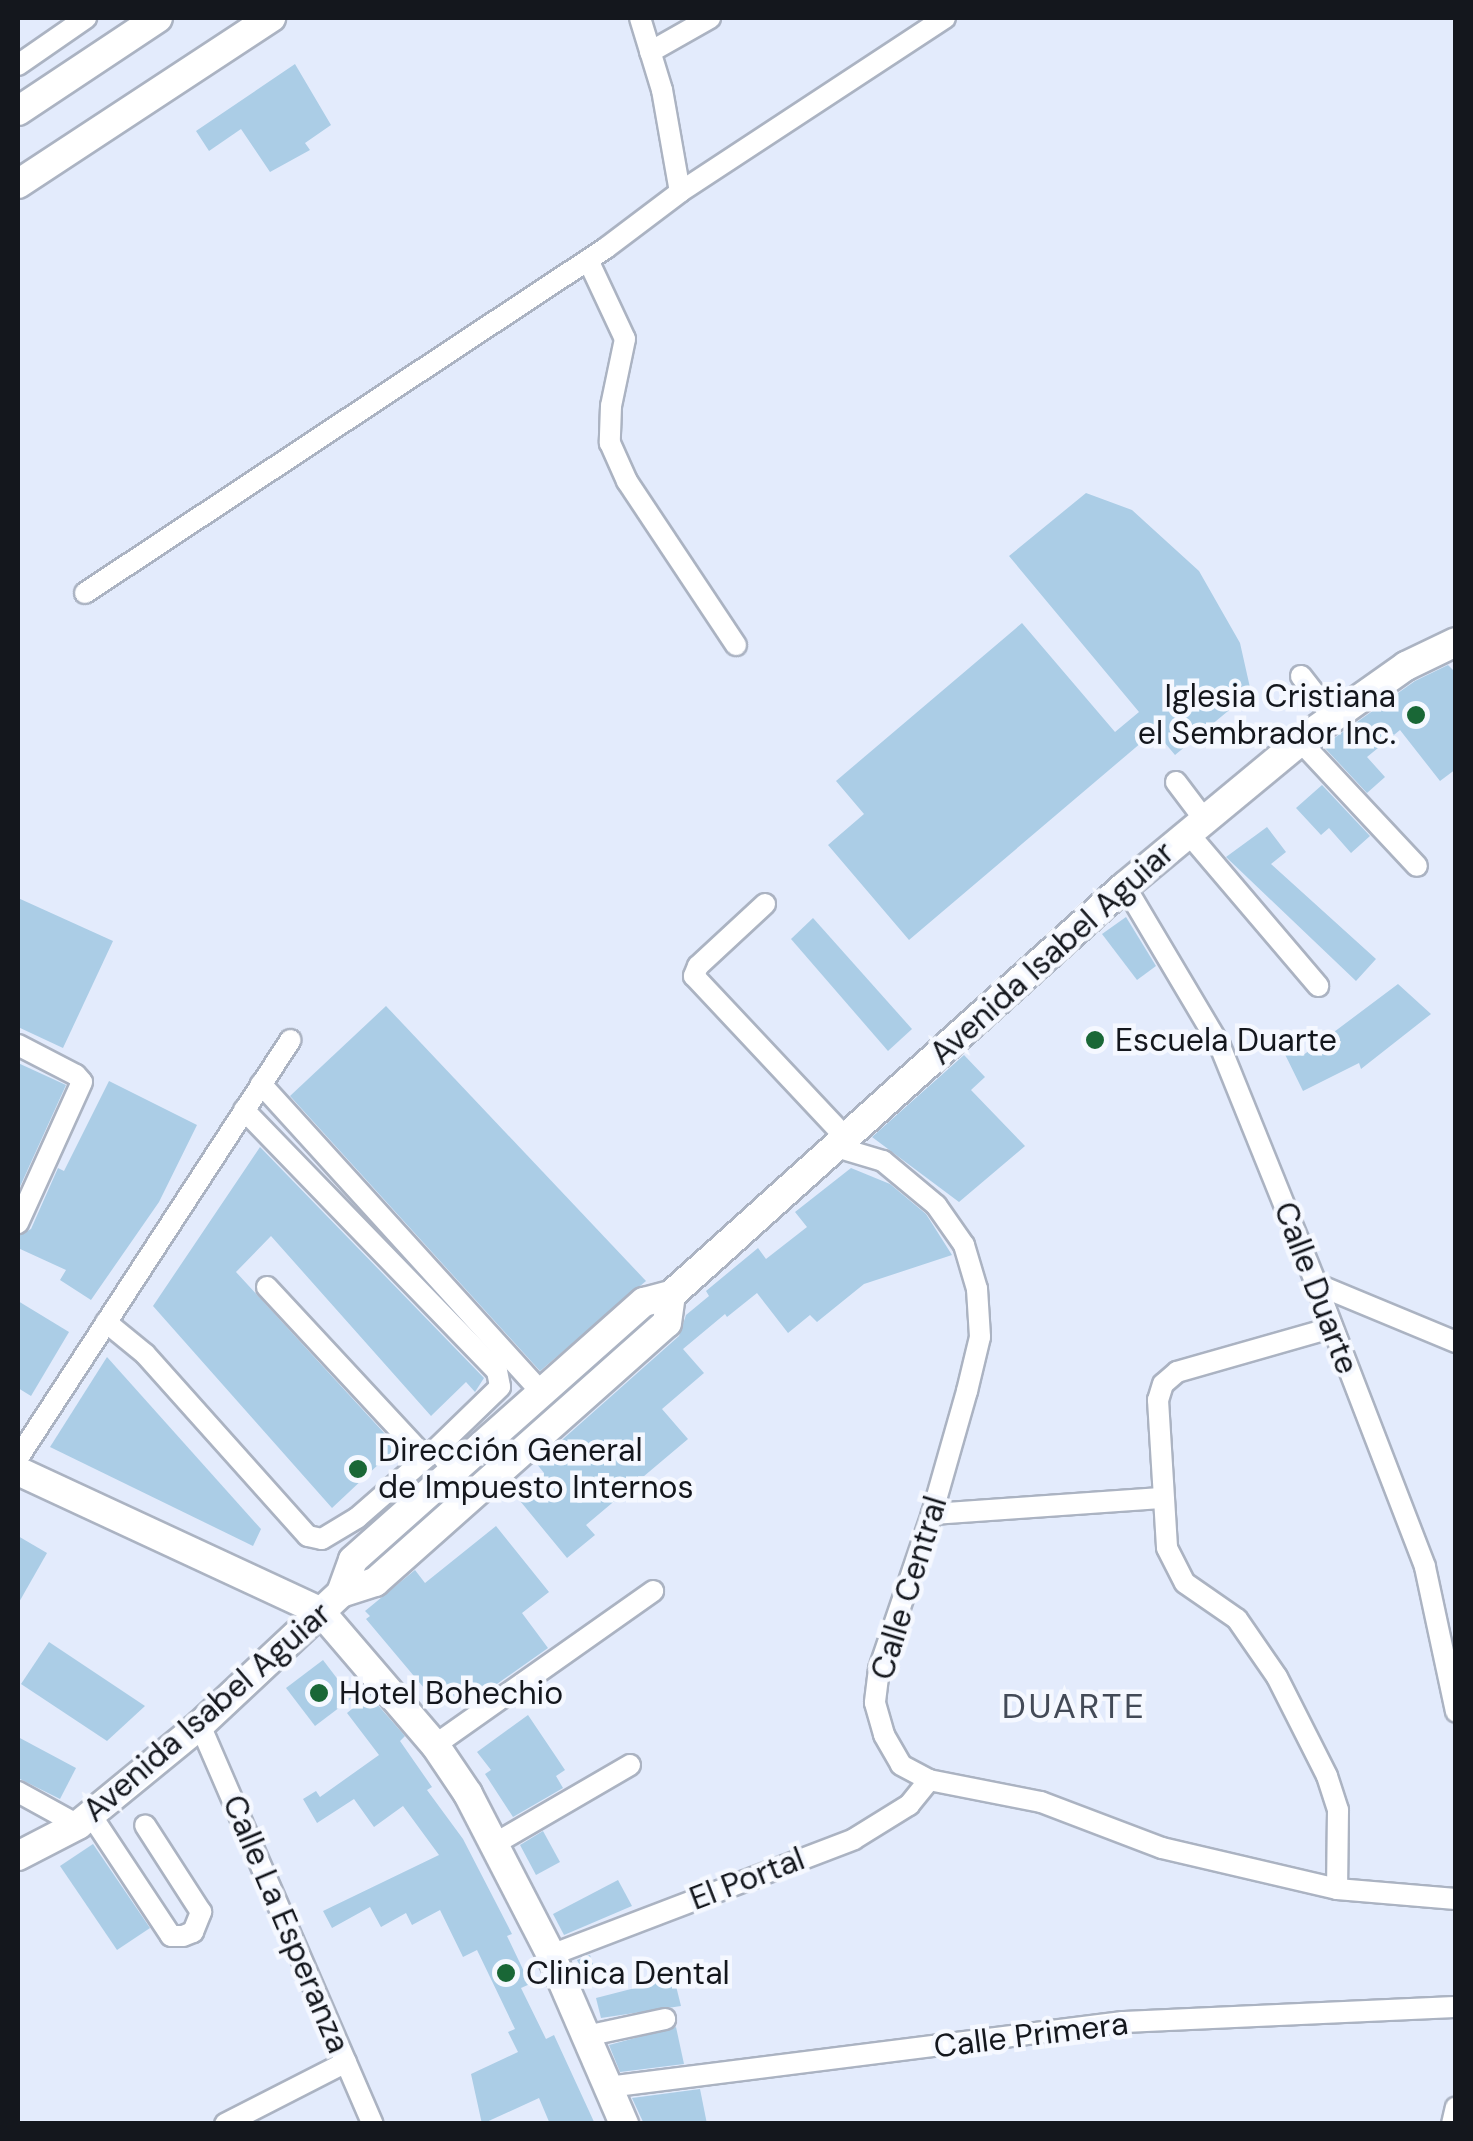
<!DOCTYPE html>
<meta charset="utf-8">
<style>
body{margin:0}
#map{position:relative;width:1473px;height:2141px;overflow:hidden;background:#e3ebfc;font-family:"DM Sans",sans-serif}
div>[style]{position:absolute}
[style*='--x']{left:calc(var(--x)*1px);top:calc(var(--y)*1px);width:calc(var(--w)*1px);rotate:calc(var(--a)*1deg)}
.building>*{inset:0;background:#abcde6}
.roads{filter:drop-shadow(2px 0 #abb3c2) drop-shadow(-2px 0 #abb3c2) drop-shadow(0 2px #abb3c2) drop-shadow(0 -2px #abb3c2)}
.minor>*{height:20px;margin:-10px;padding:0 10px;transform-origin:10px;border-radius:10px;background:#fff}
.major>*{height:28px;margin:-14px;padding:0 14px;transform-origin:14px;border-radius:14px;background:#fff}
.dots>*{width:28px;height:28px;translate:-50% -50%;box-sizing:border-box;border:5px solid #f5f8ff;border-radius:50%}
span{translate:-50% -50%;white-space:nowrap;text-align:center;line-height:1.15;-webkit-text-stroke:9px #f5f8ff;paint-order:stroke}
.poi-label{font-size:32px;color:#14171d}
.right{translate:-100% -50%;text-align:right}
.left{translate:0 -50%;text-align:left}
.street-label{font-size:32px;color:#14171d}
.neighbourhood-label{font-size:35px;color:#434a57;letter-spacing:2.5px}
.frame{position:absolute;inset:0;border:20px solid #14171d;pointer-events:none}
</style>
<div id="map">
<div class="building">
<i style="clip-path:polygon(295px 64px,331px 125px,305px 143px,310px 150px,270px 172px,241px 129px,209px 151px,196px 131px)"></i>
<i style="clip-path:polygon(1086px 493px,1132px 510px,1199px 571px,1240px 643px,1251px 692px,1175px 755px,1155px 731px,909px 940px,828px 845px,864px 814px,836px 781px,1022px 623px,1115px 732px,1139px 712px,1009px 556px)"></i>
<i style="clip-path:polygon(1448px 665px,1456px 673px,1456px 769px,1440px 781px,1400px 730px,1367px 757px,1385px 777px,1367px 793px,1323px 746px,1415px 681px)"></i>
<i style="clip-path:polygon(1322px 785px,1370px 836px,1351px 853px,1329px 828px,1321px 835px,1296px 808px)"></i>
<i style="clip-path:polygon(1267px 827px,1286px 852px,1271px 864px,1376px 959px,1356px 981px,1226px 857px)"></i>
<i style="clip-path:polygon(18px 898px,113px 941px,63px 1048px,18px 1027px)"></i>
<i style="clip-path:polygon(1126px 917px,1156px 966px,1137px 980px,1102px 934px)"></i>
<i style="clip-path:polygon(813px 918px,912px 1029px,888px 1051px,791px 939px)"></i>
<i style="clip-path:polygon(1398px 984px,1431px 1014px,1361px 1069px,1359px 1063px,1303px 1091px,1275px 1034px,1279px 1031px,1302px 1056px)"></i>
<i style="clip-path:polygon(386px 1006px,646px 1281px,540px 1371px,290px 1096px)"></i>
<i style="clip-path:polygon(964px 1055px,985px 1077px,971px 1090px,1025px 1146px,959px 1202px,872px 1137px)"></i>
<i style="clip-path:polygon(18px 1063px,66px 1085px,18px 1191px)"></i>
<i style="clip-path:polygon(109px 1081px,197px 1125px,159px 1202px,91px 1300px,60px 1280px,66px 1270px,18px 1248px,18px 1236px,31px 1229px,58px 1168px,64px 1171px)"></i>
<i style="clip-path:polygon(260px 1147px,484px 1378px,475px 1392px,466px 1382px,431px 1416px,271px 1236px,236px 1272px,397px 1447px,332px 1508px,153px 1306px)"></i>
<i style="clip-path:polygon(851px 1168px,890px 1184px,926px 1214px,952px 1255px,864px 1284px,817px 1322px,810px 1315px,788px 1333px,757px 1293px,727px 1317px,725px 1314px,683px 1349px,704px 1373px,662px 1409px,688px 1439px,586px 1525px,595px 1535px,567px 1558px,516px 1496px,544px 1473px,536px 1463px,679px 1336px,686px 1315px,709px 1296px,706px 1291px,758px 1248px,766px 1259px,807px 1227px,795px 1212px)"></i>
<i style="clip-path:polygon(18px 1301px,69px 1332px,31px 1396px,18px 1388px)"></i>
<i style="clip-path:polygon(107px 1357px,261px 1529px,253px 1546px,50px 1447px)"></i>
<i style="clip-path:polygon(496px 1526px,549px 1592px,522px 1613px,548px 1648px,463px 1708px,439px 1677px,424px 1688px,366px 1619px,370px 1616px,365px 1611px,415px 1570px,425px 1583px)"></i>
<i style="clip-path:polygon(18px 1536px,47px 1553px,18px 1604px)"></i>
<i style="clip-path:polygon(49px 1642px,145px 1706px,107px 1741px,21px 1684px)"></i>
<i style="clip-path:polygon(323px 1660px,352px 1698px,315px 1726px,286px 1688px)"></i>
<i style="clip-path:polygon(369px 1695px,405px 1736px,400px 1741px,432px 1787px,427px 1790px,463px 1839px,512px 1934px,507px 1936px,530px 1984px,521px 1988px,546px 2039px,554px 2035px,595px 2124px,550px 2124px,539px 2098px,482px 2124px,471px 2074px,518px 2052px,508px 2032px,515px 2029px,477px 1950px,463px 1957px,440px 1910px,412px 1925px,406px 1913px,381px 1927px,370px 1907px,332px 1928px,323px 1911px,439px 1855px,403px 1806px,374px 1827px,354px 1799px,317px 1823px,303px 1799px,316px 1791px,320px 1797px,379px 1755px,347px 1713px)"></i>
<i style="clip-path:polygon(528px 1715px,565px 1770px,556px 1776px,563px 1788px,513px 1817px,485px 1774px,491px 1770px,477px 1752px)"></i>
<i style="clip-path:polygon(18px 1737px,76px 1768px,60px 1799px,18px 1778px)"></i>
<i style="clip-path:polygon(543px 1831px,560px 1862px,536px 1875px,520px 1845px)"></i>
<i style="clip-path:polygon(93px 1844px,150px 1928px,117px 1950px,60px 1866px)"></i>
<i style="clip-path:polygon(618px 1880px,632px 1906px,564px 1935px,553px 1914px)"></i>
<i style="clip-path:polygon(590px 1955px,597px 1977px,588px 1981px,577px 1960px)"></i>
<i style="clip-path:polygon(674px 1978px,681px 2006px,601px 2018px,596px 1998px)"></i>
<i style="clip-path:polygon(676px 2027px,684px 2064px,620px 2072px,609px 2045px)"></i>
<i style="clip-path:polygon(700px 2089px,707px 2124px,644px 2124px,632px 2098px)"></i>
</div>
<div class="roads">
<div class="minor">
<i style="--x:650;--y:52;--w:69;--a:-29.5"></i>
<i style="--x:18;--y:65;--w:83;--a:-34.7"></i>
<i style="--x:680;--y:192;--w:317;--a:-33.3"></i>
<i style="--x:588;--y:260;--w:87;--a:64.9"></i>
<i style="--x:625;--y:339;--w:68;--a:101.8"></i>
<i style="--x:611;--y:406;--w:37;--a:92"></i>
<i style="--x:610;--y:443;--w:42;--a:65.9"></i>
<i style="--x:627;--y:481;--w:197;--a:56.4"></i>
<i style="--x:85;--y:593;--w:625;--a:-33.51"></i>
<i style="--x:606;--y:248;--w:93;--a:-37.1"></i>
<i style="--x:680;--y:192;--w:104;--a:-100"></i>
<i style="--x:662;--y:90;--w:75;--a:-107"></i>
<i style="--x:1301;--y:676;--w:52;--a:52"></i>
<i style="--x:1300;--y:741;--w:171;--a:46.9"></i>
<i style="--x:1176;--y:782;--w:46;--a:52.9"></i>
<i style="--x:1188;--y:833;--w:201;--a:49.6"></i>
<i style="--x:1125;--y:886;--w:186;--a:59.3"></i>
<i style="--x:1220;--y:1046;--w:257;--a:68"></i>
<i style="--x:1316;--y:1284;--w:303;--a:68.9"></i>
<i style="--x:1425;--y:1567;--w:148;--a:77.9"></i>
<i style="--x:765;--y:904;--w:91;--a:137.2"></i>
<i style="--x:698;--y:966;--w:11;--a:112"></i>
<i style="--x:694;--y:976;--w:222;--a:46.8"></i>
<i style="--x:18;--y:1045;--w:65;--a:27.3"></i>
<i style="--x:76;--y:1075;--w:9;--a:49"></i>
<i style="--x:82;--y:1082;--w:155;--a:114.4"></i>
<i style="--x:261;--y:1084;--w:416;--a:47.7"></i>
<i style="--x:244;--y:1110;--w:363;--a:45.9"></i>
<i style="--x:497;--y:1371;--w:16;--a:79"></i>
<i style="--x:500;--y:1387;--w:89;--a:135.9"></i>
<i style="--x:836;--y:1147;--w:49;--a:16.6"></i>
<i style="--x:883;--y:1161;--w:69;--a:39.7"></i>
<i style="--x:936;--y:1205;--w:49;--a:55"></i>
<i style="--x:964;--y:1245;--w:46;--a:73.5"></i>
<i style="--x:977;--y:1289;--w:48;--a:86.4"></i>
<i style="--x:980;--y:1337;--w:56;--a:103.5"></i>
<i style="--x:967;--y:1391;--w:128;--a:105.9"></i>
<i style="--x:932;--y:1514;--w:164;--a:108.9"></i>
<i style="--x:879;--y:1669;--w:34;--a:97"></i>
<i style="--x:875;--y:1703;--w:33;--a:74"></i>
<i style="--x:884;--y:1735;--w:34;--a:60"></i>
<i style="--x:901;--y:1765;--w:32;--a:28"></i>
<i style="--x:929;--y:1780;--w:114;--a:11.1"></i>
<i style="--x:1041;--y:1802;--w:129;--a:20.8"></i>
<i style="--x:1162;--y:1848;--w:180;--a:13.2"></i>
<i style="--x:1337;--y:1889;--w:119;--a:4.8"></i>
<i style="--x:1316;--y:1284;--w:152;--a:22.5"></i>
<i style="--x:267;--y:1287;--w:233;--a:47.1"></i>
<i style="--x:106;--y:1322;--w:50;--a:39.4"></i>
<i style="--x:145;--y:1354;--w:244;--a:48.2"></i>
<i style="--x:308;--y:1536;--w:14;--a:12"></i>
<i style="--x:322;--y:1539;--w:41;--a:-31"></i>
<i style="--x:357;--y:1518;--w:105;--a:-41.1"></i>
<i style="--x:436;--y:1449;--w:27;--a:51"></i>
<i style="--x:1331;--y:1328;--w:160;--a:164.1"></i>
<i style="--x:1177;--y:1372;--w:18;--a:139"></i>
<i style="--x:1163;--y:1384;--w:17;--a:107"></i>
<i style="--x:1158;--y:1400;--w:148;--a:86.5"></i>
<i style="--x:1167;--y:1548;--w:39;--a:63"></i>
<i style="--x:1185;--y:1583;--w:63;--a:34.7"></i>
<i style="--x:1237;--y:1619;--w:70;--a:55.4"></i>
<i style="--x:1277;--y:1677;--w:111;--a:63.2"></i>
<i style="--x:1327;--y:1776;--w:36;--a:72"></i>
<i style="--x:1338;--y:1810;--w:79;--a:90.7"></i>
<i style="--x:18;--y:1458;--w:499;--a:-56.9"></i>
<i style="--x:932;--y:1514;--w:230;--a:-4"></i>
<i style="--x:200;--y:1725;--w:435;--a:66.6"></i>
<i style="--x:435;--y:1745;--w:267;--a:-35.2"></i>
<i style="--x:18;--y:1792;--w:68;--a:28.8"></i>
<i style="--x:91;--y:1815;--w:145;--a:56.5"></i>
<i style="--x:171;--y:1936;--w:12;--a:0"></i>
<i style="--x:183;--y:1936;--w:11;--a:-22"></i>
<i style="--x:193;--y:1932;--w:22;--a:-68"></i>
<i style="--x:201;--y:1912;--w:103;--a:-122.8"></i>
<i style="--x:496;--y:1843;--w:155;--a:-30.2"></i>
<i style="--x:551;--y:1955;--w:324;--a:-20.9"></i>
<i style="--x:854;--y:1839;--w:65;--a:-31.7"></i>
<i style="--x:909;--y:1805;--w:32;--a:-51"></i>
<i style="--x:586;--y:2036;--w:81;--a:-12.1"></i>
<i style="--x:608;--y:2087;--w:519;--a:-7.19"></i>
<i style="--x:1123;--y:2022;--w:333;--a:-2.6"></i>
<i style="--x:225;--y:2124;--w:136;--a:-27.1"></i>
<i style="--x:1452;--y:2124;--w:17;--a:-77"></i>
</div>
<div class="major">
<i style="--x:18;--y:111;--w:168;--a:-33.6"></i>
<i style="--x:18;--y:184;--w:303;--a:-33.3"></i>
<i style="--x:18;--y:1471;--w:333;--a:24.9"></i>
<i style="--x:320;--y:1611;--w:177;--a:49.4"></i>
<i style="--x:435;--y:1745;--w:59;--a:56"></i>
<i style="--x:468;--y:1794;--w:181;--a:62.7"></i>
<i style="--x:551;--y:1955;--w:184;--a:66.6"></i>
<i style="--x:341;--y:1593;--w:35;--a:-70"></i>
<i style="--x:353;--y:1560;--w:389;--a:-41.6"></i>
<i style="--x:644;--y:1302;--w:28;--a:-15"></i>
<i style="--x:671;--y:1295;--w:611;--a:-42.02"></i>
<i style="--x:1125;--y:886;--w:227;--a:-39.6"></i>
<i style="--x:1300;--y:741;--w:130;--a:-35.3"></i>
<i style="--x:1406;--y:666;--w:55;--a:-25.6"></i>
<i style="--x:18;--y:1856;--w:68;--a:-27.3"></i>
<i style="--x:78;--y:1825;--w:158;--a:-39.3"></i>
<i style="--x:200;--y:1725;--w:193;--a:-43.1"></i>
<i style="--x:341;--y:1593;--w:36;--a:-18"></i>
<i style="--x:375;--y:1582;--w:390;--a:-41.6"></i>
<i style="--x:667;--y:1323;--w:28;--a:-82"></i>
</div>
</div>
<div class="dots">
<i style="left:1416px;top:715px;background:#196736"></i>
<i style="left:1095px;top:1040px;background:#196736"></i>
<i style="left:358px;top:1469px;background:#196736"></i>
<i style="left:319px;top:1693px;background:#196736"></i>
<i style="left:506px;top:1973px;background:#196736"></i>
</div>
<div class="poi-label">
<span class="right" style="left:1396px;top:715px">Iglesia Cristiana<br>el Sembrador Inc.</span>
<span class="left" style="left:1115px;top:1040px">Escuela Duarte</span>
<span class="left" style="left:378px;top:1469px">Dirección General<br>de Impuesto Internos</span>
<span class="left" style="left:339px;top:1693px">Hotel Bohechio</span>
<span class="left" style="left:526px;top:1973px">Clinica Dental</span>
</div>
<div class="street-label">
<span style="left:1052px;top:953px;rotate:-42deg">Avenida Isabel Aguiar</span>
<span style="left:1316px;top:1288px;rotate:69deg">Calle Duarte</span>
<span style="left:909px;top:1588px;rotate:-73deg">Calle Central</span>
<span style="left:207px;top:1712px;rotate:-41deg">Avenida Isabel Aguiar</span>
<span style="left:747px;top:1879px;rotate:-21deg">El Portal</span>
<span style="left:286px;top:1924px;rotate:67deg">Calle La Esperanza</span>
<span style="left:1031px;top:2035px;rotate:-7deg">Calle Primera</span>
</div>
<div class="neighbourhood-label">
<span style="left:1074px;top:1706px">DUARTE</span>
</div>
<div class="frame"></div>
</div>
